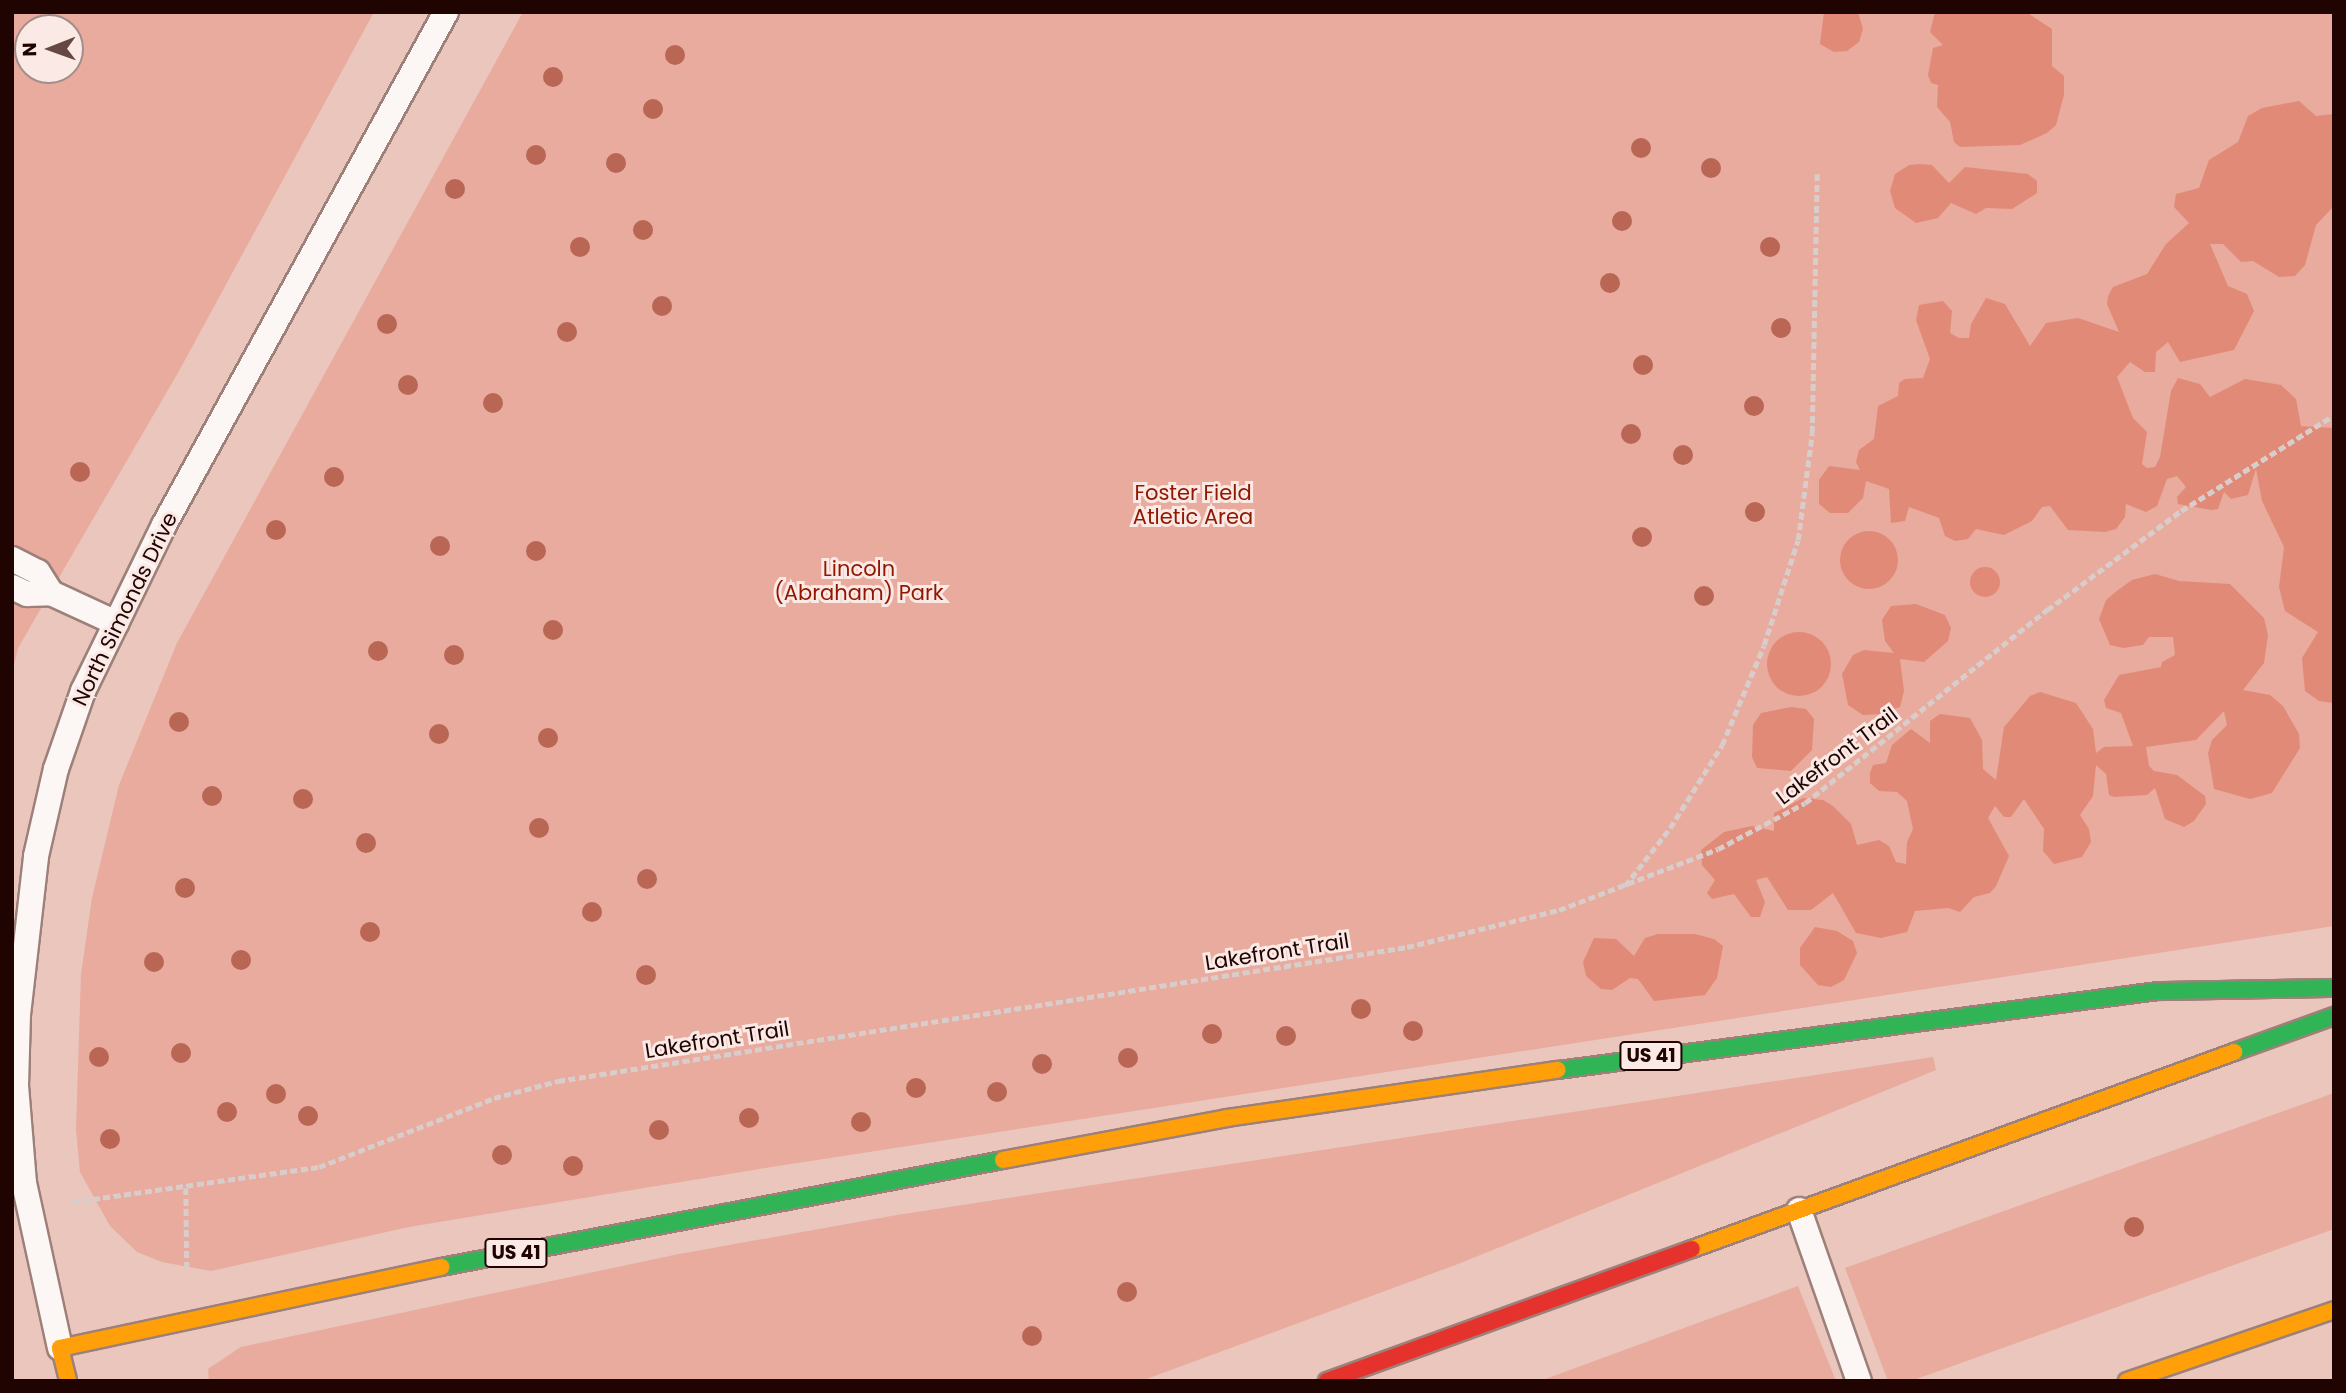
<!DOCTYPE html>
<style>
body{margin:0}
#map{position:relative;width:2346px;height:1393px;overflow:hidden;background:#eac6bd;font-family:Poppins,sans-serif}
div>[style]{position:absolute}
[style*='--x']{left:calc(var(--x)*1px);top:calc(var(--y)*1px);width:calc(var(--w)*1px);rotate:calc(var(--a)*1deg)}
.green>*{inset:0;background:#e8ab9d}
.forest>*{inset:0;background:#e28a78}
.round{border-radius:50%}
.path>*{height:4.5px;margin-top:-2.25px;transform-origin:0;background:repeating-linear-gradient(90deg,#d8cdca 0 7px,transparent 0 10.5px)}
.roads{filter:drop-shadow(2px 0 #9d8079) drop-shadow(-2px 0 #9d8079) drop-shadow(0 2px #9d8079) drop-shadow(0 -2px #9d8079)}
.lane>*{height:24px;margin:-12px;padding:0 12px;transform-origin:12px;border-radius:12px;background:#fcf6f5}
.fast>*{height:16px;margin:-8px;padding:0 8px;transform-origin:8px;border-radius:8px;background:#30b455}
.slow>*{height:16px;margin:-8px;padding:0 8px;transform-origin:8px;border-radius:8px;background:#ff9f0a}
.jam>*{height:16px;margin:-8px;padding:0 8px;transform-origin:8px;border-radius:8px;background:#e5322d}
.trees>*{width:20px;height:20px;margin:-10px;border-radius:50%;background:#b96655}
span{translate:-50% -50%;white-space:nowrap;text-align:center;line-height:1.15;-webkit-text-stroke:6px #fae9e5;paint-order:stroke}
.shield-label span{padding:2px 5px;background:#fae9e5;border:2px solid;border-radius:5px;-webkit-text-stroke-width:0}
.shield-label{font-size:19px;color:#1f0402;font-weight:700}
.park-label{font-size:21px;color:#911700}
.street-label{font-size:21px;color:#1f0402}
.frame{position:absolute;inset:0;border:14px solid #1f0402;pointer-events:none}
.north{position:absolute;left:14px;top:14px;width:70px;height:70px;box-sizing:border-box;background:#fae9e5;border:2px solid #a28d8a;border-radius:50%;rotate:269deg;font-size:19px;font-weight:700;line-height:28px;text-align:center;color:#1f0402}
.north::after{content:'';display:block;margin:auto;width:24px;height:32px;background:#664843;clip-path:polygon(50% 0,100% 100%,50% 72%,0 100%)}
</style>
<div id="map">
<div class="green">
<i style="clip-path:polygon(evenodd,12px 12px,374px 12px,179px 371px,18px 648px,12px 673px,12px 12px,28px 28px,70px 28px,70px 70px,28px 70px,28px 28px)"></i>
<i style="clip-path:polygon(523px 12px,2334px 12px,2334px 926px,765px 1168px,409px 1227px,211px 1271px,162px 1262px,137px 1252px,110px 1226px,80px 1172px,76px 1130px,81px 974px,92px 898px,119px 785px,177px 643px)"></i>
<i style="clip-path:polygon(1933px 1057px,1936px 1070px,1458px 1264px,1141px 1381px,209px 1381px,208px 1369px,241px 1347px,674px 1255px,897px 1215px)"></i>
<i style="clip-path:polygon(2334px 1093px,2334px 1229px,1911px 1381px,1888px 1381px,1845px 1268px)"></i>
<i style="clip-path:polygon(1798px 1286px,1836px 1381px,1540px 1381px)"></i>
</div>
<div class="forest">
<i style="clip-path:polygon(1824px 12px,1858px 12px,1863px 29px,1859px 42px,1847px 51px,1834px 52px,1820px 44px)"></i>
<i style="clip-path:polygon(1935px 12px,2026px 12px,2052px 29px,2052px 66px,2064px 76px,2064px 95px,2056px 125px,2047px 133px,2020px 145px,1960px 147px,1954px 142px,1950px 122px,1937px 107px,1938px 85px,1931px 83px,1928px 75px,1933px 48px,1943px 45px,1930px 32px)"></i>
<i style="clip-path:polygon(2299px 101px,2316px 116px,2334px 114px,2334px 206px,2316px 225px,2305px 265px,2295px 276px,2279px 277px,2253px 261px,2241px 262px,2223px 244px,2210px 244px,2228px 286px,2247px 294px,2254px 311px,2234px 350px,2180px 362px,2168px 342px,2156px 352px,2155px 372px,2145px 372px,2130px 362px,2117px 377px,2133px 418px,2147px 432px,2142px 464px,2147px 468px,2155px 467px,2160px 457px,2171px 391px,2178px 378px,2200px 384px,2210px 397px,2245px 379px,2281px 385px,2296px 399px,2301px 426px,2334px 428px,2334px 703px,2319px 701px,2305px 691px,2302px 658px,2318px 632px,2285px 611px,2279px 587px,2284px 547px,2262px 501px,2256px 469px,2248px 495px,2231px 499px,2224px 492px,2218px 509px,2211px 510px,2178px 504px,2177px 497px,2186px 487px,2177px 476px,2167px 479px,2157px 506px,2146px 512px,2126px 504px,2125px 517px,2116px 529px,2105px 532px,2068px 530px,2050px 506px,2042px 507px,2032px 521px,2004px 535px,1976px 529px,1968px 539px,1955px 541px,1945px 536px,1939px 518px,1909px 507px,1905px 521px,1891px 523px,1889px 489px,1866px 481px,1863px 498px,1848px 513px,1830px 513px,1819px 504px,1819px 480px,1829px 466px,1860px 470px,1856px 462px,1859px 450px,1874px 439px,1878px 406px,1898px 396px,1899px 383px,1905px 379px,1923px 378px,1930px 359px,1916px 320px,1919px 305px,1943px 301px,1952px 311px,1950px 333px,1959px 338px,1969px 338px,1971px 324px,1986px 298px,2005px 304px,2030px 346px,2046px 323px,2078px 318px,2119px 332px,2107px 304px,2108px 296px,2113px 287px,2147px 274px,2166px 244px,2189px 223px,2174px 207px,2176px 194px,2199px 188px,2209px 160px,2238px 142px,2248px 116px,2262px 108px)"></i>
<i style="clip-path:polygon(1920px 164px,1932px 165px,1949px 183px,1965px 167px,2028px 174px,2037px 181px,2037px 193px,2012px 209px,1986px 208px,1976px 214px,1951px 203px,1938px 218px,1916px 223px,1895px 208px,1890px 191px,1895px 174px,1909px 165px)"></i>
<i class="round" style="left:1840px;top:531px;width:58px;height:58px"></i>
<i class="round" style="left:1970px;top:567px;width:30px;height:30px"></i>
<i style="clip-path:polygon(2155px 574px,2179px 581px,2230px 584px,2264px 618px,2268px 635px,2264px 663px,2243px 690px,2270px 695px,2283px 706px,2299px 734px,2300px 748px,2272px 793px,2250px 799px,2214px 789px,2208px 753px,2212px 740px,2227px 725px,2224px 711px,2196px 740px,2146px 747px,2149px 766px,2154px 771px,2177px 775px,2205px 796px,2206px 804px,2194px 821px,2184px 827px,2165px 819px,2155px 788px,2147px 795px,2114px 797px,2109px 795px,2106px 774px,2096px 765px,2093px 796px,2080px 815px,2089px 829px,2091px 842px,2082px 857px,2054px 864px,2043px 851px,2044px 829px,2024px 799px,2011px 817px,2004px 817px,1995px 806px,1988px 818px,2009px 856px,1996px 886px,1990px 893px,1974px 897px,1960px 912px,1948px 908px,1915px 911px,1907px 932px,1881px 938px,1856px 933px,1833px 893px,1811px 910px,1788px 910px,1767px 877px,1756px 880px,1765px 902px,1760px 917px,1751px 917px,1734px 894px,1712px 899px,1707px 893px,1715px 880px,1702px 865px,1701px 850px,1724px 832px,1752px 826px,1774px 831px,1774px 813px,1803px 798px,1823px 800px,1833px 806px,1851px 824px,1857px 845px,1879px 840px,1889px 846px,1896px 862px,1906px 864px,1907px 842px,1913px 829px,1907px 801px,1897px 792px,1879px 791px,1870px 783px,1870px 773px,1873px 765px,1886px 763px,1892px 745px,1911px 729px,1930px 743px,1930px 721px,1940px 714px,1970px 718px,1982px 740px,1983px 769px,1996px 780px,2004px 727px,2030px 696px,2040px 692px,2076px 703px,2093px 729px,2096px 753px,2104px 747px,2133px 746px,2121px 713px,2106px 708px,2104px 700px,2119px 675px,2161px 667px,2162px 662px,2175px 655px,2173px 637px,2149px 637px,2143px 645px,2123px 648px,2110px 645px,2099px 619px,2106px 600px,2118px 590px,2132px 580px)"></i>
<i style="clip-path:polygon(1916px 604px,1945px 615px,1951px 628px,1948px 641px,1924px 662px,1900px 659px,1904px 691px,1900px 707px,1882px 714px,1863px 715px,1848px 705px,1842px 674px,1853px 655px,1864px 650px,1894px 653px,1885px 641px,1882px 620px,1891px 606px)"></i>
<i class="round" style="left:1767px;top:632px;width:64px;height:64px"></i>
<i style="clip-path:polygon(1791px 707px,1806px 709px,1814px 719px,1812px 750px,1791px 771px,1757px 768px,1752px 757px,1753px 725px,1761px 713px)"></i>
<i style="clip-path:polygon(1815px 927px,1837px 931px,1853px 941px,1857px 953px,1844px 980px,1831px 987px,1818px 985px,1800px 965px,1800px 948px)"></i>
<i style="clip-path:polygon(1658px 934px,1695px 934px,1714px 939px,1723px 946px,1717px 978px,1705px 995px,1654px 1001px,1638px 979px,1630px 978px,1612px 990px,1601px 989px,1586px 976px,1583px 962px,1594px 938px,1616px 939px,1634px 956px,1645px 938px)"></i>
</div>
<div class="path">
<i style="--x:1625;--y:886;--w:73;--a:-52.2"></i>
<i style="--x:1670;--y:828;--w:98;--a:-57.9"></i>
<i style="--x:1722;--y:745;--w:108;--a:-67.2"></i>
<i style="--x:1764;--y:645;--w:110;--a:-72.1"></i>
<i style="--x:1798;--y:540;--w:108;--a:-82.5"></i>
<i style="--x:1812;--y:433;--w:259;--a:-88.9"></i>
<i style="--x:186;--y:1188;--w:80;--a:89.3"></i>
<i style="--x:72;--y:1202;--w:249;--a:-8.1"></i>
<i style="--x:319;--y:1167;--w:188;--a:-21.5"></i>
<i style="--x:494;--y:1098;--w:66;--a:-14.9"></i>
<i style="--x:558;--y:1081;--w:860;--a:-8.97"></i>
<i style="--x:1407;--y:947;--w:156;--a:-13.7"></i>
<i style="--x:1559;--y:910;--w:170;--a:-21"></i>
<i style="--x:1718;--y:849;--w:98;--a:-27.9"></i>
<i style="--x:1805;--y:803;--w:310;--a:-38.6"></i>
<i style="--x:2047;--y:610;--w:167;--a:-36.5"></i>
<i style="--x:2181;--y:511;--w:181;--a:-32.1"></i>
</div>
<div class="roads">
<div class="lane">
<i style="--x:12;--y:559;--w:29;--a:27"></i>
<i style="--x:38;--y:572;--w:25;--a:58"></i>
<i style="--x:12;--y:587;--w:17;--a:25"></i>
<i style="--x:27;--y:594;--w:24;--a:-2"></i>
<i style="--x:51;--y:593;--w:72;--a:24.8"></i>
<i style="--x:1799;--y:1210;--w:181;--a:70.7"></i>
<i style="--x:60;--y:1348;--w:169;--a:-102.3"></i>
<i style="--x:24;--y:1183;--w:97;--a:-94.7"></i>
<i style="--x:16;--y:1086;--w:71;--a:-88.4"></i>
<i style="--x:18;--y:1015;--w:160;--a:-83.5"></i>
<i style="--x:36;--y:856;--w:89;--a:-77.1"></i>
<i style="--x:56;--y:769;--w:83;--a:-70.9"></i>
<i style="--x:83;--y:691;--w:185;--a:-64"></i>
<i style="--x:164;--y:525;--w:585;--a:-61.2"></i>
</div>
<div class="fast">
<i style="--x:2234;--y:1052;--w:106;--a:-19.8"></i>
<i style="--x:1558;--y:1070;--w:605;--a:-7.5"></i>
<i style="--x:2158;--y:991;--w:176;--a:-1"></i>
<i style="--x:441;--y:1267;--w:572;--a:-10.78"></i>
</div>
<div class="slow">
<i style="--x:1003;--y:1160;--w:228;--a:-10.6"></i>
<i style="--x:1227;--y:1118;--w:334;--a:-8.3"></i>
<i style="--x:1692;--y:1249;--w:577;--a:-19.97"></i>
<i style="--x:60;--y:1348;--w:34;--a:76"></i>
<i style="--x:60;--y:1348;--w:390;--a:-12"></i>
<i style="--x:2127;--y:1381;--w:219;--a:-18.9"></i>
</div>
<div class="jam">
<i style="--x:1327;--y:1381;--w:388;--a:-19.9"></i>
</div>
</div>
<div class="trees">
<i style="left:675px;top:55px"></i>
<i style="left:553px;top:77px"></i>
<i style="left:653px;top:109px"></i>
<i style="left:1641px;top:148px"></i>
<i style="left:536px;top:155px"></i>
<i style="left:616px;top:163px"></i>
<i style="left:1711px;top:168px"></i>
<i style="left:455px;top:189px"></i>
<i style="left:1622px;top:221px"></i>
<i style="left:643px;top:230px"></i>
<i style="left:580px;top:247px"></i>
<i style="left:1770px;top:247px"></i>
<i style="left:1610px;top:283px"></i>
<i style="left:662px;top:306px"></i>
<i style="left:387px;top:324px"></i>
<i style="left:1781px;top:328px"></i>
<i style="left:567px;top:332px"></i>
<i style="left:1643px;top:365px"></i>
<i style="left:408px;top:385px"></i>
<i style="left:493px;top:403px"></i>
<i style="left:1754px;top:406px"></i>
<i style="left:1631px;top:434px"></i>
<i style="left:1683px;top:455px"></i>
<i style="left:80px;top:472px"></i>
<i style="left:334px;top:477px"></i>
<i style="left:1755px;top:512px"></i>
<i style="left:276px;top:530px"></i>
<i style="left:1642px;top:537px"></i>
<i style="left:440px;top:546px"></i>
<i style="left:536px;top:551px"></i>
<i style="left:1704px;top:596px"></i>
<i style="left:553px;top:630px"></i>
<i style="left:378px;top:651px"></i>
<i style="left:454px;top:655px"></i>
<i style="left:179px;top:722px"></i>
<i style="left:439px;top:734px"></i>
<i style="left:548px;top:738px"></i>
<i style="left:212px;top:796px"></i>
<i style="left:303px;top:799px"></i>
<i style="left:539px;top:828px"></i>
<i style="left:366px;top:843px"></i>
<i style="left:647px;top:879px"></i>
<i style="left:185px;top:888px"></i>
<i style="left:592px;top:912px"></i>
<i style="left:370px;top:932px"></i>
<i style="left:241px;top:960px"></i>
<i style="left:154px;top:962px"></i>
<i style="left:646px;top:975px"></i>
<i style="left:1361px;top:1009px"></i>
<i style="left:1413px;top:1031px"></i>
<i style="left:1212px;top:1034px"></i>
<i style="left:1286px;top:1036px"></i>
<i style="left:181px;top:1053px"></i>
<i style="left:99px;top:1057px"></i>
<i style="left:1128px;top:1058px"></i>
<i style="left:1042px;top:1064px"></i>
<i style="left:916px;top:1088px"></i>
<i style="left:997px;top:1092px"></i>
<i style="left:276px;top:1094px"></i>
<i style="left:227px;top:1112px"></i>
<i style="left:308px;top:1116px"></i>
<i style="left:749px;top:1118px"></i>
<i style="left:861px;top:1122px"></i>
<i style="left:659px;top:1130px"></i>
<i style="left:110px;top:1139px"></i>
<i style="left:502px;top:1155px"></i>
<i style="left:573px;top:1166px"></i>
<i style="left:2134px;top:1227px"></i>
<i style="left:1127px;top:1292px"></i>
<i style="left:1032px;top:1336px"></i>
</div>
<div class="shield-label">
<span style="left:1651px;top:1056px">US 41</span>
<span style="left:516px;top:1253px">US 41</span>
</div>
<div class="park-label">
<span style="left:1193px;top:505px">Foster Field<br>Atletic Area</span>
<span style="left:859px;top:581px">Lincoln<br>(Abraham) Park</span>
</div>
<div class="street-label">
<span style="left:125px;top:609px;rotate:-64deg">North Simonds Drive</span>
<span style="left:1837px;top:756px;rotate:-37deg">Lakefront Trail</span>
<span style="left:1277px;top:952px;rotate:-9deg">Lakefront Trail</span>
<span style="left:717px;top:1040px;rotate:-9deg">Lakefront Trail</span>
</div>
<div class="frame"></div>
<div class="north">N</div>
</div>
